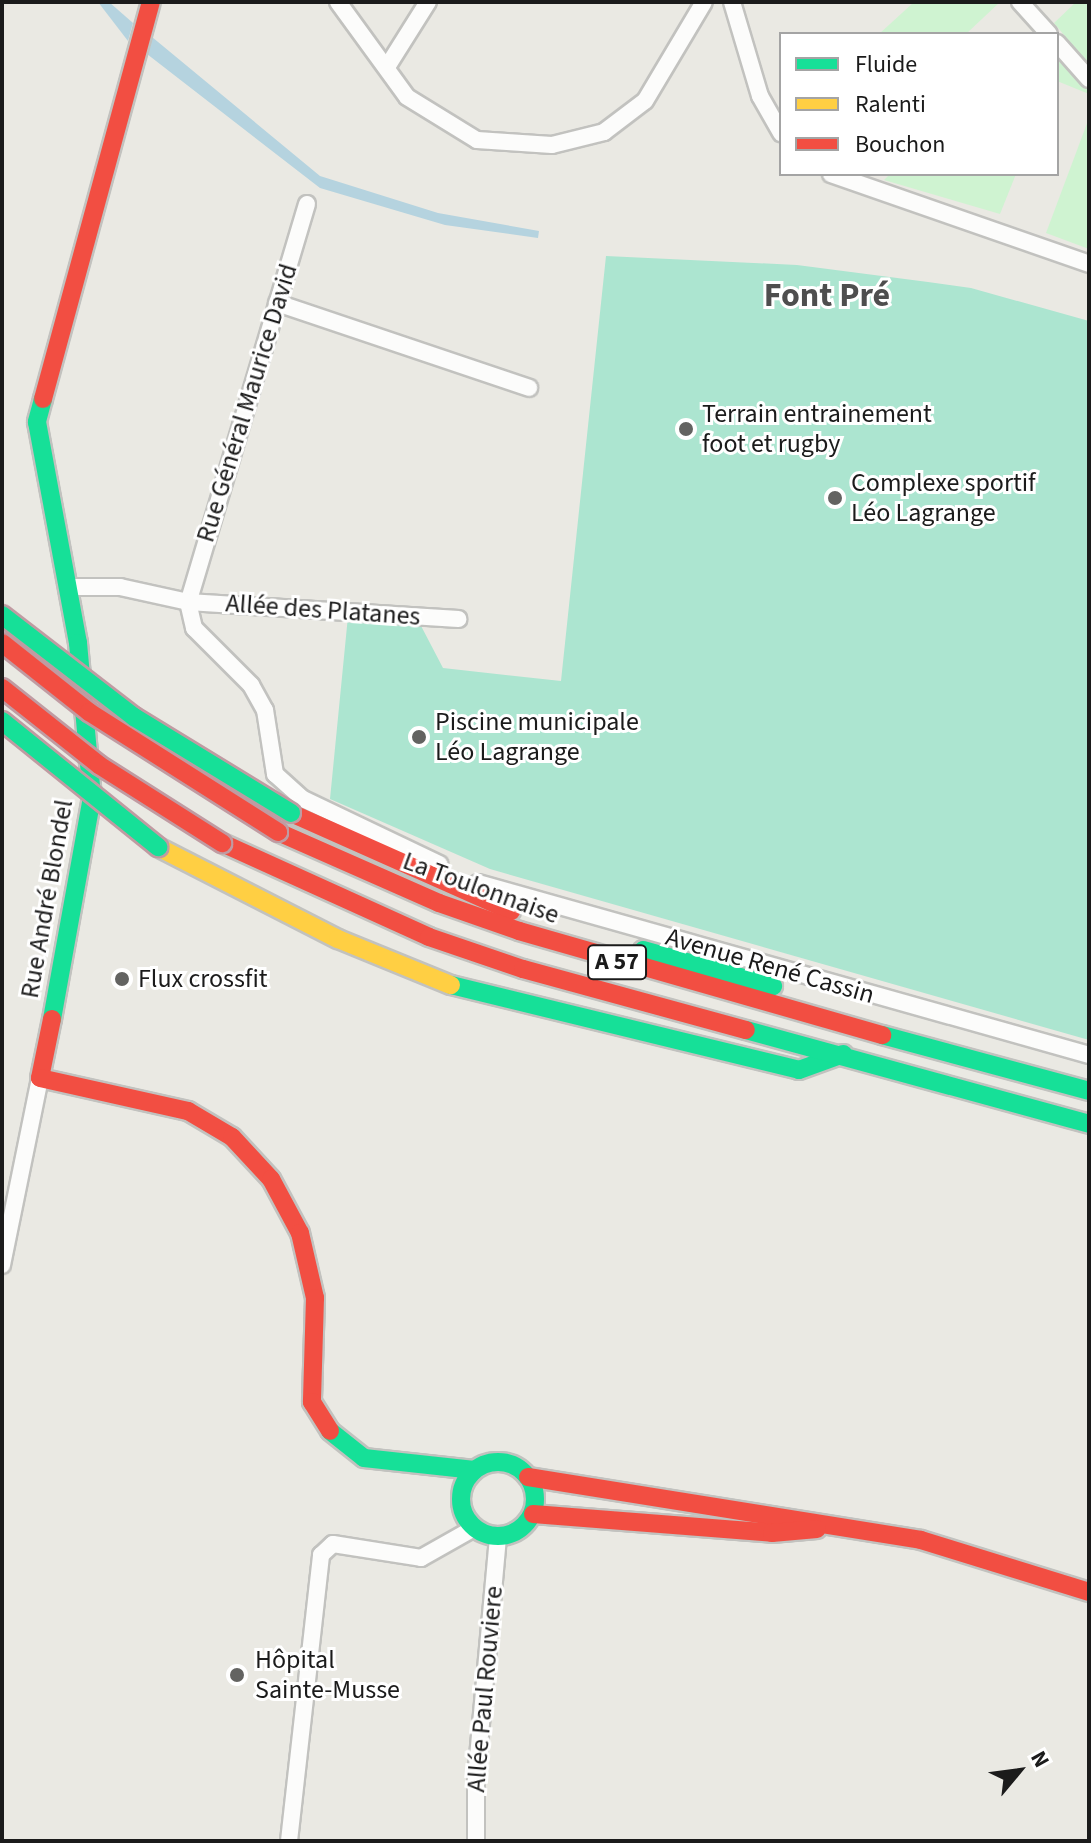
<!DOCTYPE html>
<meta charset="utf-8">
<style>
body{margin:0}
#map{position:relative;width:1091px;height:1843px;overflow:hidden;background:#eae9e3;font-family:"Source Sans 3",sans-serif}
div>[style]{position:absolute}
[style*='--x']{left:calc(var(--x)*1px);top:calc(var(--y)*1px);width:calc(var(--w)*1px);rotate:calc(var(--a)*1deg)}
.park>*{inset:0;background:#cff3d1}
.pitch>*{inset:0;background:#ace5d0}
.water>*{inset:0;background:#b5d3df}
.roads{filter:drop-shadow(2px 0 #c2c2bf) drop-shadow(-2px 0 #c2c2bf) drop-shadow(0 2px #c2c2bf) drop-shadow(0 -2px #c2c2bf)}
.street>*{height:16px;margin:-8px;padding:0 8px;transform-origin:8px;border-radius:8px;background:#fcfcfb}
.fast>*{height:18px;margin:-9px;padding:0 9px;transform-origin:9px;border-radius:9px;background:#16e098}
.fast>.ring{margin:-9px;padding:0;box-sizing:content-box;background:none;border:18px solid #16e098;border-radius:50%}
.slow>*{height:18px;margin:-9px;padding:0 9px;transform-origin:9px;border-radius:9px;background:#ffcf43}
.jam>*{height:18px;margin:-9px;padding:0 9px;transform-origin:9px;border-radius:9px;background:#f24e42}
.bridges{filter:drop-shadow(2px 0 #c09ba2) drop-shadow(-2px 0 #c09ba2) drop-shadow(0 2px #c09ba2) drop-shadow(0 -2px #c09ba2)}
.fast-bridge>*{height:18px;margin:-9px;padding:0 9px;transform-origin:9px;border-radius:9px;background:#16e098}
.jam-bridge>*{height:18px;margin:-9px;padding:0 9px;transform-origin:9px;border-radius:9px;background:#f24e42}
.dots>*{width:22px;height:22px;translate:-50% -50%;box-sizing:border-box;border:4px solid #fff;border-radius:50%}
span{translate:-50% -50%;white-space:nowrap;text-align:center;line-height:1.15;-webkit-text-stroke:6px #fff;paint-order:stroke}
.shield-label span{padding:2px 6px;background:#fff;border:2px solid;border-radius:6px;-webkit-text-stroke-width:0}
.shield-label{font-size:24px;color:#1b1b1b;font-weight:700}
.street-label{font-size:26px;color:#1b1b1b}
.poi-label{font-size:26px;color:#1b1b1b}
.left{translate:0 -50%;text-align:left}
.district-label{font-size:34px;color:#4e4e4e;font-weight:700}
.frame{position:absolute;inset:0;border:4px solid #1b1b1b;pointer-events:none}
.legend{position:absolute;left:779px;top:32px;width:280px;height:144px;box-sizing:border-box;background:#fff;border:2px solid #a4a4a4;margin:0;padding:10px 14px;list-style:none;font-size:24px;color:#1b1b1b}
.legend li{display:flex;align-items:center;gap:16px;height:40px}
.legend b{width:40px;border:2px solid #a4a4a4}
.north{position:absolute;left:979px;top:1731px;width:80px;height:80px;-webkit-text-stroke:6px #fff;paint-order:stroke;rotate:61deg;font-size:22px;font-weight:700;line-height:32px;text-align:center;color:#1b1b1b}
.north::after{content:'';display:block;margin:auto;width:28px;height:36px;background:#1b1b1b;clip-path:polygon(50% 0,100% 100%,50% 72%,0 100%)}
</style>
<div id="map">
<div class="park">
<i style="clip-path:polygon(914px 2px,1000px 2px,966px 34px,879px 34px)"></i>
<i style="clip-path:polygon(1076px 2px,1089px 2px,1089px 65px,1054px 23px)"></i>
<i style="clip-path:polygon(1057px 54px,1089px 89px,1089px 94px,1057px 81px)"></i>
<i style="clip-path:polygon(1089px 118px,1089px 249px,1046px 233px)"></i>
<i style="clip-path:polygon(890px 174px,1016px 174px,1000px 214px,884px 180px)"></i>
</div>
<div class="pitch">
<i style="clip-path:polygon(606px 256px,797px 265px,928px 282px,971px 288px,1089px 321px,1089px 1040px,490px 869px,330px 799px,348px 616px,419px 622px,443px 668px,561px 681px)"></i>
</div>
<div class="water">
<i style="clip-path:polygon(98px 2px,109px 2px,133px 23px,128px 41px)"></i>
<i style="clip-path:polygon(152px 37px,320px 176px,438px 213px,539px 231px,538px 238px,445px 225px,320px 188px,147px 54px)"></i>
</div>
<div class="roads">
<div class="street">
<i style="--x:338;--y:2;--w:117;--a:54"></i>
<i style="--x:407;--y:97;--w:82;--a:31.6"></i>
<i style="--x:477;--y:140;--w:75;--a:3.8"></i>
<i style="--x:552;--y:145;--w:54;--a:-14"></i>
<i style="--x:604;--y:132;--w:51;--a:-37.1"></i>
<i style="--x:645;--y:101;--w:115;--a:-59.2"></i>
<i style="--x:732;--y:2;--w:98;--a:73.4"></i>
<i style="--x:760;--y:96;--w:43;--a:60.4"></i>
<i style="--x:1020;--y:2;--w:43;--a:47.8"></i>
<i style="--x:1057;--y:43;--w:48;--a:48.4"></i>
<i style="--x:387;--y:67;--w:77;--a:-57.8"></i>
<i style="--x:831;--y:174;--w:273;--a:19.2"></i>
<i style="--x:307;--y:204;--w:415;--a:106.6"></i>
<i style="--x:188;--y:602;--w:27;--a:77"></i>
<i style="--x:194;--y:628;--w:81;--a:45"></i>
<i style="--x:251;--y:685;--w:29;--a:61"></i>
<i style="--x:265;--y:710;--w:65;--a:81.1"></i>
<i style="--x:275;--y:774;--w:38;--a:42"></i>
<i style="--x:303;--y:799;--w:151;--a:25.5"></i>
<i style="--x:277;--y:303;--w:266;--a:18.6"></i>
<i style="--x:67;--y:587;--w:53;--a:0"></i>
<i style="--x:120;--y:587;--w:70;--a:12.4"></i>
<i style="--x:188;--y:602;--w:271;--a:3.6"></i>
<i style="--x:478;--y:883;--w:635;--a:15.72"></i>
<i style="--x:2;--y:1265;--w:191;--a:-78.5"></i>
<i style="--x:289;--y:1841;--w:288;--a:-83.6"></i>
<i style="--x:321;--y:1555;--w:16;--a:-43"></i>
<i style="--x:333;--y:1544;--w:89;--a:9"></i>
<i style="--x:421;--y:1558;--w:61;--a:-29.5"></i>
<i style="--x:476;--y:1841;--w:62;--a:-90"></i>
<i style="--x:476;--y:1779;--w:243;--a:-84.8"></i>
</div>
<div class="fast">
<i style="--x:43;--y:399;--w:24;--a:105"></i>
<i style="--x:37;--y:422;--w:225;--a:79.5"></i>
<i style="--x:78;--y:643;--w:155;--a:84.8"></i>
<i style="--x:92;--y:797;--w:226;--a:100.2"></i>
<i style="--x:643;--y:950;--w:135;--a:15.5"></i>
<i style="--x:451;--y:985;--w:358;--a:13.7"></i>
<i style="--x:799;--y:1070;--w:47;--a:-20"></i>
<i style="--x:746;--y:1030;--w:356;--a:15.3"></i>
<i style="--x:882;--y:1035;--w:214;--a:15.1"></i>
<i style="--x:330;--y:1431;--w:43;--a:38.5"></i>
<i style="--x:364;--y:1458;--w:111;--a:6.2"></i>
<i class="ring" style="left:461px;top:1462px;width:56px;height:56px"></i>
</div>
<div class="slow">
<i style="--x:158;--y:847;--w:202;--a:27.1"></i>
<i style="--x:338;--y:939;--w:122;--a:22.2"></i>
</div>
<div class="jam">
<i style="--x:43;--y:399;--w:411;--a:-74.8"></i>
<i style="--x:291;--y:813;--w:241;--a:24"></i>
<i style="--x:278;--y:832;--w:176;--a:23.8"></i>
<i style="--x:439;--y:903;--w:85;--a:19.3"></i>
<i style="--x:519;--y:931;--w:378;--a:16"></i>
<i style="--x:222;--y:843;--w:227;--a:24.4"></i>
<i style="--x:429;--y:937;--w:99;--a:18.8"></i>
<i style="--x:523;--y:969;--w:231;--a:15.3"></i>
<i style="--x:52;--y:1019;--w:60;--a:101.5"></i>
<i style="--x:40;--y:1078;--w:152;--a:12.6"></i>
<i style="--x:188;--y:1111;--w:51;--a:30.6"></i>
<i style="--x:232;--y:1137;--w:57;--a:47.1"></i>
<i style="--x:271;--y:1179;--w:61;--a:61.8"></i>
<i style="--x:300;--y:1233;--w:67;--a:77"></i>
<i style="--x:315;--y:1298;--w:104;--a:91.7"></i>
<i style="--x:312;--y:1402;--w:34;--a:58"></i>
<i style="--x:528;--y:1477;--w:398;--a:9.1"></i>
<i style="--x:921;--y:1540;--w:176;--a:17.2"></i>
<i style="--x:533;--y:1514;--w:240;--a:4.5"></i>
<i style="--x:772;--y:1533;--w:45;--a:-5.1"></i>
</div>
</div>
<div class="bridges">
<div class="fast-bridge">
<i style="--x:2;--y:615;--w:167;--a:37.7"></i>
<i style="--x:134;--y:717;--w:184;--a:31.4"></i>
<i style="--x:2;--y:721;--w:201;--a:38.9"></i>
</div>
<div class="jam-bridge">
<i style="--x:2;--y:643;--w:111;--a:38.4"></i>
<i style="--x:89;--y:712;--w:224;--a:32.4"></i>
<i style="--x:2;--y:688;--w:124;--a:38.4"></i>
<i style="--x:99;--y:765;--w:146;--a:32.4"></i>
</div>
</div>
<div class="dots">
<i style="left:686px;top:429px;background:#636361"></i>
<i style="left:835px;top:498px;background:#636361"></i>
<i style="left:419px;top:737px;background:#636361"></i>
<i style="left:122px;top:979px;background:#636361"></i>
<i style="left:237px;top:1675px;background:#636361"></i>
</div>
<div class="shield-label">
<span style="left:617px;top:962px">A 57</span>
</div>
<div class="street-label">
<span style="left:247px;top:403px;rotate:-73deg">Rue Général Maurice David</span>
<span style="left:323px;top:610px;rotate:4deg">Allée des Platanes</span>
<span style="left:481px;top:888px;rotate:20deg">La Toulonnaise</span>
<span style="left:47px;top:899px;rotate:-80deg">Rue André Blondel</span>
<span style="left:770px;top:966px;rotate:16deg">Avenue René Cassin</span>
<span style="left:485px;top:1689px;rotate:-85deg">Allée Paul Rouviere</span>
</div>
<div class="poi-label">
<span class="left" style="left:702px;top:429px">Terrain entrainement<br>foot et rugby</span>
<span class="left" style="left:851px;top:498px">Complexe sportif<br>Léo Lagrange</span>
<span class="left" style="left:435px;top:737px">Piscine municipale<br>Léo Lagrange</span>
<span class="left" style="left:138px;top:979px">Flux crossfit</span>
<span class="left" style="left:255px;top:1675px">Hôpital<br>Sainte-Musse</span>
</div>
<div class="district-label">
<span style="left:827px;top:296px">Font Pré</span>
</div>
<div class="frame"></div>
<ul class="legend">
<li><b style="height:10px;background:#16e098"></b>Fluide</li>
<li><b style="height:10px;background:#ffcf43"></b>Ralenti</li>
<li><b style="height:10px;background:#f24e42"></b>Bouchon</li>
</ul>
<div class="north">N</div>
</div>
